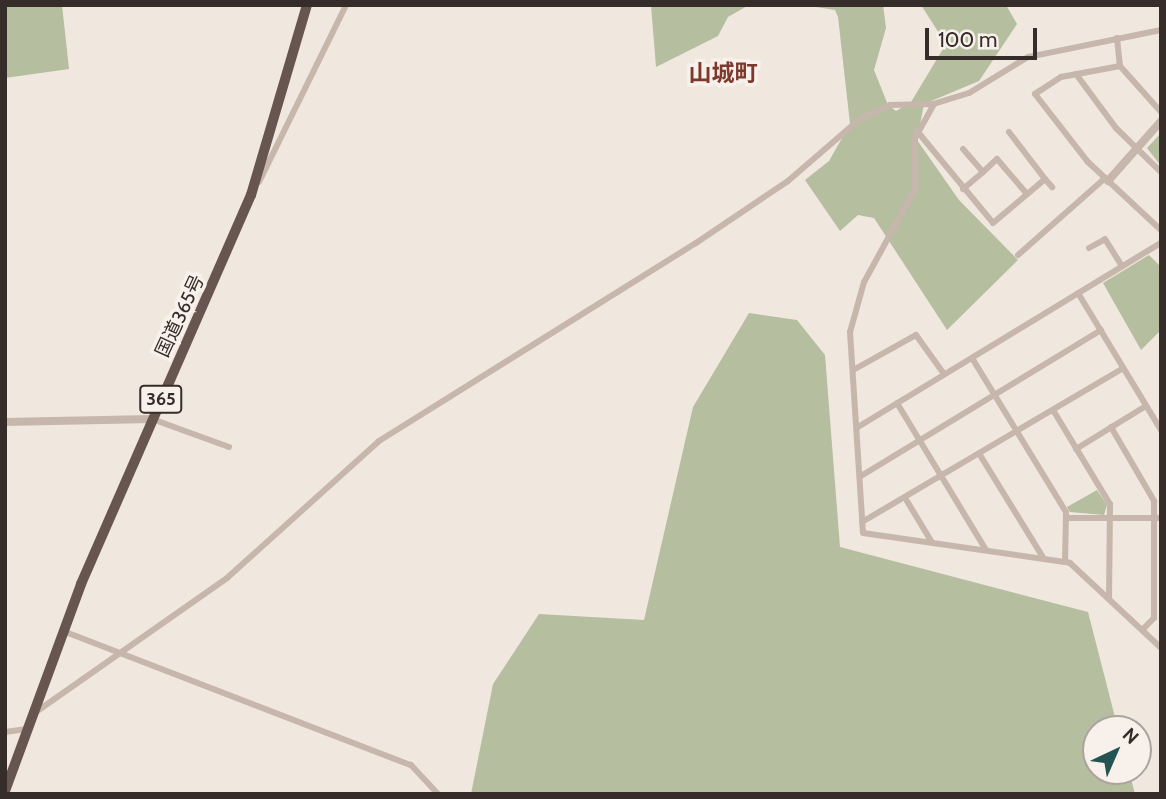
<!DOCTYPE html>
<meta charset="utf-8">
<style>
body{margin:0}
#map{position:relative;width:1166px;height:799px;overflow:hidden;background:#f0e7df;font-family:Cabin,"Noto Sans JP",sans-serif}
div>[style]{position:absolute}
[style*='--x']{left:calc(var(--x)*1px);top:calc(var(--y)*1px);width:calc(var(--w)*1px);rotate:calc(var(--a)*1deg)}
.green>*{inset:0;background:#b6bea0}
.minor>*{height:6px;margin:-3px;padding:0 3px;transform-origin:3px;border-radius:3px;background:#c7b6ab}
.tertiary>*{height:8px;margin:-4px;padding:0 4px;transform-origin:4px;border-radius:4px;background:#c7b6ab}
.trunk>*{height:10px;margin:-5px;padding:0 5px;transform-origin:5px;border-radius:5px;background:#66564f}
span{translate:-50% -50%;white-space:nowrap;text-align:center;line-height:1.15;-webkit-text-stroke:7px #f8f1eb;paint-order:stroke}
.shield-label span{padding:2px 5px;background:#f8f1eb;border:2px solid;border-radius:5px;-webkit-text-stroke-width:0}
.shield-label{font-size:18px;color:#362d2a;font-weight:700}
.street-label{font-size:19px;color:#362d2a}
.quarter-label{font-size:23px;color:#7d392b;font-weight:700}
.frame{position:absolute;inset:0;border:7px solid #362d2a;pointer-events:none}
.north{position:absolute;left:1082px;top:715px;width:70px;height:70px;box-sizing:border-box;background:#f8f1eb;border:2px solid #aaa39e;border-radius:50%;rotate:44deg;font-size:19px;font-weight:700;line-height:28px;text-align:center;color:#362d2a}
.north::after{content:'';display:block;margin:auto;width:24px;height:32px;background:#235353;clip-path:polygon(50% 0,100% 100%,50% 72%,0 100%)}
.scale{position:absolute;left:925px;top:28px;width:112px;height:32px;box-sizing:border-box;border:4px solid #362d2a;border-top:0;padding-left:9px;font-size:21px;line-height:24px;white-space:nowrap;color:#362d2a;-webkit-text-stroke:5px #f8f1eb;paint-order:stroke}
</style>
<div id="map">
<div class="green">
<i style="clip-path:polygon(5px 5px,62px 5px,69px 69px,5px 78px)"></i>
<i style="clip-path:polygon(651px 5px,749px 5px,728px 17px,718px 36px,656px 67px)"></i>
<i style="clip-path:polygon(803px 5px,883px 5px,886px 28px,874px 70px,888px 105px,896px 111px,911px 102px,946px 44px,921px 5px,1006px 5px,1017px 24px,979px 81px,924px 104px,917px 140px,959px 200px,1018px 260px,947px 330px,874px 218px,858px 215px,840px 231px,805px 180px,829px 161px,850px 124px,838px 17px,835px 10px)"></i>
<i style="clip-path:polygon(1161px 133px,1161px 166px,1147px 148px)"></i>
<i style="clip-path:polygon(1149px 255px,1161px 267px,1161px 330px,1141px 350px,1103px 283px)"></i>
<i style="clip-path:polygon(749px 313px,797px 320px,825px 355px,840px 547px,1088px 612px,1118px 729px,1096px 729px,1096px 771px,1129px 771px,1135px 794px,471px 794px,493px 684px,539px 614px,644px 620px,693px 407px)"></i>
<i style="clip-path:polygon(1097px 490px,1107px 505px,1104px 515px,1070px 512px,1067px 507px)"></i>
</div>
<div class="minor">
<i style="--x:1161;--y:30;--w:136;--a:168.5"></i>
<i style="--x:1028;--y:57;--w:69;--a:148.6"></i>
<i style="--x:969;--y:93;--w:37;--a:163"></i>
<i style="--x:934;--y:104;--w:39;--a:119"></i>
<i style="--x:915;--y:138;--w:51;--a:90"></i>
<i style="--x:915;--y:189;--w:106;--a:118.7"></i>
<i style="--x:864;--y:282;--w:52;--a:105.6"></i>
<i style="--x:850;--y:332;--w:201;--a:86.3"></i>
<i style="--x:863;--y:533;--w:209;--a:8.2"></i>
<i style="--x:1070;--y:563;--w:125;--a:43"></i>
<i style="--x:1117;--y:38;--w:28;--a:84"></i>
<i style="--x:1120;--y:66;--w:62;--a:48.3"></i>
<i style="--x:1120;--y:66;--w:60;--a:169.4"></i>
<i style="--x:1061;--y:77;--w:31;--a:147"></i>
<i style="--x:1035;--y:94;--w:86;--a:52.1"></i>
<i style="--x:1088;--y:162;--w:100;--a:43"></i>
<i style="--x:1076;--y:74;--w:67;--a:53.5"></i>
<i style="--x:1116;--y:128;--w:63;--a:44.4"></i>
<i style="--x:917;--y:131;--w:119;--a:50.4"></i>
<i style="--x:993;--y:223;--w:68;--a:-40.2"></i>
<i style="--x:1045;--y:179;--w:11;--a:49"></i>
<i style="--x:1009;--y:132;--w:59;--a:52.5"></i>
<i style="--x:963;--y:149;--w:30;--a:49"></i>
<i style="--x:983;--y:172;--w:19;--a:-43"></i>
<i style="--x:997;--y:159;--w:46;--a:49.4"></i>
<i style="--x:259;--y:182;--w:197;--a:-63.8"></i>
<i style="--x:963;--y:189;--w:26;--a:-40"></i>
<i style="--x:1089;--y:248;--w:18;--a:-29"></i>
<i style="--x:1105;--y:239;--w:32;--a:58"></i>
<i style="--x:1018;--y:255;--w:116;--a:-41.5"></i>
<i style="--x:1078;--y:293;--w:160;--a:58.8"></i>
<i style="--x:972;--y:358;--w:180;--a:58.6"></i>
<i style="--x:1066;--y:512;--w:50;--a:91.1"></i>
<i style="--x:855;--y:369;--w:70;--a:-29.1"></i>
<i style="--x:916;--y:335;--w:48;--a:54.3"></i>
<i style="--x:897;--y:403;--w:172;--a:58.8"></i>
<i style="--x:1053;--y:410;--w:110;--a:58.8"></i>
<i style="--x:1110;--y:504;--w:95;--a:90.6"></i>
<i style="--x:152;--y:419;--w:82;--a:20"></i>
<i style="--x:858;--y:427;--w:354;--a:-31.3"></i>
<i style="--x:1111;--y:427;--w:86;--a:59.8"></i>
<i style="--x:1154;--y:501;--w:117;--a:90"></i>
<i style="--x:1154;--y:618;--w:17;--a:135"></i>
<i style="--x:1076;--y:449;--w:82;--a:-31.6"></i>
<i style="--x:980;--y:455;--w:122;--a:58.4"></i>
<i style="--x:861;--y:476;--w:281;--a:-31.3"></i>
<i style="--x:907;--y:501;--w:47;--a:59"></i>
<i style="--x:1066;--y:518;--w:95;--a:0"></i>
<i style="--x:862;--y:522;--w:303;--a:-30.5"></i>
<i style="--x:63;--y:631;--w:373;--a:21.1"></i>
<i style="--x:411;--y:765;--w:40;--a:47"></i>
<i style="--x:33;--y:714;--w:237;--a:-35"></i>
<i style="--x:227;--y:578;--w:205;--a:-42"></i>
<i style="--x:379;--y:441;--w:374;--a:-32"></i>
<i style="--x:696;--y:243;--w:111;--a:-34"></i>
<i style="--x:788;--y:181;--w:96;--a:-40.8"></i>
<i style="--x:861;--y:118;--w:32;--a:-24"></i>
<i style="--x:890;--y:105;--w:44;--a:-1.3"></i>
<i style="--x:5;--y:732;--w:22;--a:-8"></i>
</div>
<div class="tertiary">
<i style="--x:1108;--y:181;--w:80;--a:-48.5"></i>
<i style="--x:5;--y:422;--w:147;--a:-1.2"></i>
</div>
<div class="trunk">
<i style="--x:5;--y:791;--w:221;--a:-69.8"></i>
<i style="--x:81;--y:584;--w:425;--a:-66.4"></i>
<i style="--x:251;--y:195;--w:198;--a:-73.6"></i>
</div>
<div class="shield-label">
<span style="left:161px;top:399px">365</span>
</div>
<div class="street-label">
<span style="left:180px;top:316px;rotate:-65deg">国道365号</span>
</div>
<div class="quarter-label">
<span style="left:723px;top:73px">山城町</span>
</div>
<div class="frame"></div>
<div class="north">N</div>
<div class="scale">100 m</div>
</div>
